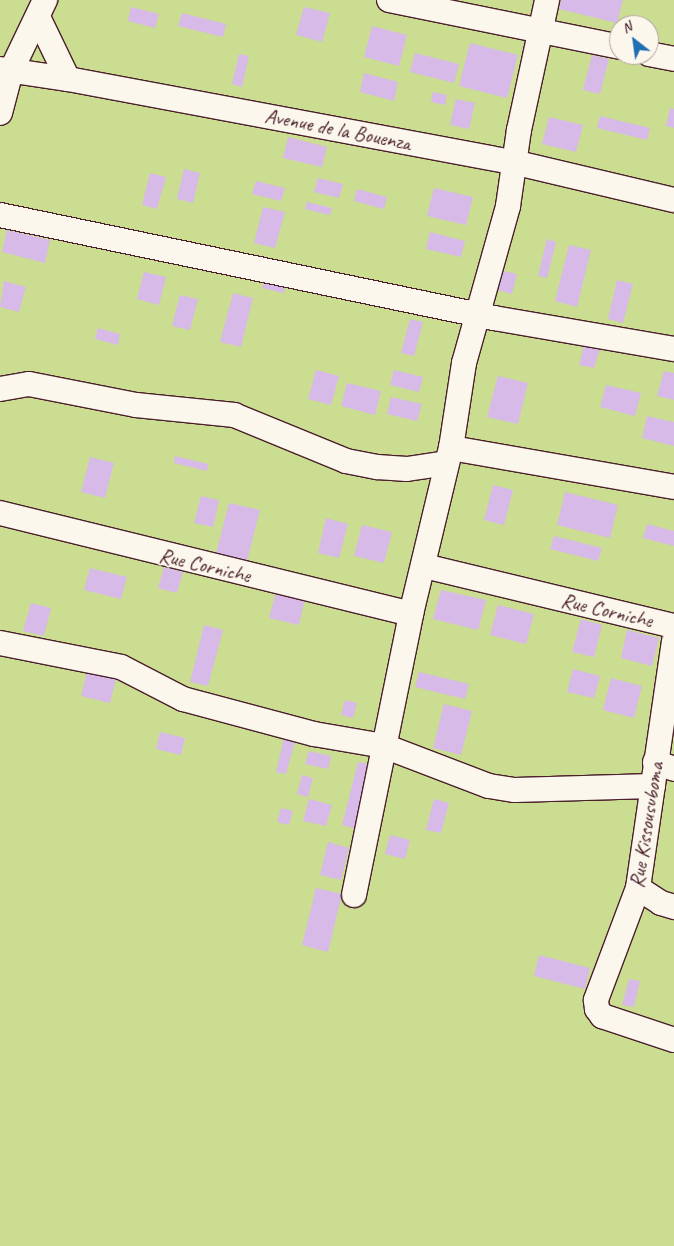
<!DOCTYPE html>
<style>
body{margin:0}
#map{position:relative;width:674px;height:1246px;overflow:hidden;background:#f4ebeb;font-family:Caveat,sans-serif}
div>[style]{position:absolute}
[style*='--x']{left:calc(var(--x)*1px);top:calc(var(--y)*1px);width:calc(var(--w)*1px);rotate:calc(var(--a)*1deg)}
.green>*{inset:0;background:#cadd91}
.building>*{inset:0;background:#d7bae8}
.roads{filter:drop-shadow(1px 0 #4a1f2b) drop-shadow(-1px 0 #4a1f2b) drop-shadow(0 1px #4a1f2b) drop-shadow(0 -1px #4a1f2b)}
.minor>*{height:24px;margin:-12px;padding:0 12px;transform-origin:12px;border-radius:12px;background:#fbf7ec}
span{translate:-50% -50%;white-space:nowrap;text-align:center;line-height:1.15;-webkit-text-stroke:4px #fbf7ec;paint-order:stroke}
.street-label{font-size:21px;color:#4a1f2b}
.north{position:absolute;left:609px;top:15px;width:50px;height:50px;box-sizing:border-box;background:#fbf7ec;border:1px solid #b4a19f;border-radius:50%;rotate:330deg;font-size:14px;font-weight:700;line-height:20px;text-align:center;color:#4a1f2b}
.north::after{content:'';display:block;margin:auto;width:18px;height:22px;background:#1f6fb2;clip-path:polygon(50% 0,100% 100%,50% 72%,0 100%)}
</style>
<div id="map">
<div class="green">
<i style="clip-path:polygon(evenodd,0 0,674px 0,674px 1246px,0 1246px,0 0,619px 25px,649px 25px,649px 55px,619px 55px,619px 25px)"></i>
</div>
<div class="building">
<i style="clip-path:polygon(561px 0,623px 0,617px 23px,559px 9px)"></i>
<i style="clip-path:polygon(131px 7px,159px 14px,155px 28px,128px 21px)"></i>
<i style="clip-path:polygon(304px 7px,330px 13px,322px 42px,296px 35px)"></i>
<i style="clip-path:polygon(182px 13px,226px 24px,223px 37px,178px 26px)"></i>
<i style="clip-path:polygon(372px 26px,407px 35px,399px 66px,364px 57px)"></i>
<i style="clip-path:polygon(470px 43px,518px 55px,507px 98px,459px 86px)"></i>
<i style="clip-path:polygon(415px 53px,459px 64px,454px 83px,410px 72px)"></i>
<i style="clip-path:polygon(239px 54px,249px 56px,242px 87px,232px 84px)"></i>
<i style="clip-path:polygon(592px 55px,609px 59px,600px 94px,583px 90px)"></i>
<i style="clip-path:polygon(364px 73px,398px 82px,394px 101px,360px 92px)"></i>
<i style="clip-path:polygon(433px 92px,447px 95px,445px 105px,431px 102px)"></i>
<i style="clip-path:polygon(456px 99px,475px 103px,469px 129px,450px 125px)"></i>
<i style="clip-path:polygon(670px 108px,674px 109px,674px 128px,666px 126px)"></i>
<i style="clip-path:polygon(600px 116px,650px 128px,647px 140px,597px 128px)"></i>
<i style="clip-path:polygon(549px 117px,583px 125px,576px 152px,542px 144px)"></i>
<i style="clip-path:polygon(288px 137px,327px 147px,322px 167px,283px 158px)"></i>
<i style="clip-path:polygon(184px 169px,200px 173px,193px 203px,177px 199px)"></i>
<i style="clip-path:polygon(150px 173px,166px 177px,157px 209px,142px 205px)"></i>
<i style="clip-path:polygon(318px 178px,343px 184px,339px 198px,314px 192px)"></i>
<i style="clip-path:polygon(256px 181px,285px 188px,281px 201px,252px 194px)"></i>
<i style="clip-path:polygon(434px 188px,473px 197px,466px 225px,427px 216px)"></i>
<i style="clip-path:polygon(357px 189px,387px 197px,384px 209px,354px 201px)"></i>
<i style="clip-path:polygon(307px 202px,332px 208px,330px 215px,305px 209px)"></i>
<i style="clip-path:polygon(263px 207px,285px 212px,275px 248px,254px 243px)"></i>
<i style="clip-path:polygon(7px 230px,50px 240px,45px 263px,2px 252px)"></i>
<i style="clip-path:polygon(430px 232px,465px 241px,461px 257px,426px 249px)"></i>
<i style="clip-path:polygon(547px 239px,556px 242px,547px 278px,538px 276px)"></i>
<i style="clip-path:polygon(569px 245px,591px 250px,577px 307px,555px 301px)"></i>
<i style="clip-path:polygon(499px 270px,517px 274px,512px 294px,494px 289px)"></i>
<i style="clip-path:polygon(144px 272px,166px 277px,159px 305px,137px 299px)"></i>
<i style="clip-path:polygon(617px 280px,633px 284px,623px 323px,608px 319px)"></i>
<i style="clip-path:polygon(4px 281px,26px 287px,19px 312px,0 307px)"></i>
<i style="clip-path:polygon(264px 281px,285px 286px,284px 293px,262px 288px)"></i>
<i style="clip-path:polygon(233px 293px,253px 298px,241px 347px,220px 342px)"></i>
<i style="clip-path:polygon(180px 295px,198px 299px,190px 330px,172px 326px)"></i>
<i style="clip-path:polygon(410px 319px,423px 322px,414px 356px,401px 353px)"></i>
<i style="clip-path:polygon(98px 328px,120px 334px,118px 345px,95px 339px)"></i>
<i style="clip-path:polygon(584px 345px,600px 348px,594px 368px,579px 365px)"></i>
<i style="clip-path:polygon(316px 370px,339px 376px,331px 405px,308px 399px)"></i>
<i style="clip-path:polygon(394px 370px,423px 377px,419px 392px,390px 385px)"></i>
<i style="clip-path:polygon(664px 371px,674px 373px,674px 400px,657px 396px)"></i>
<i style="clip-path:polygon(498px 376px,528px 383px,518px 424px,487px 417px)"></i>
<i style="clip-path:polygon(347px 383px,381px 391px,375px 415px,341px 406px)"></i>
<i style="clip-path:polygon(606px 385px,641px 393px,635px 416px,600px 407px)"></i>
<i style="clip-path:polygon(391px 397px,422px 404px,417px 421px,387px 414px)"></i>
<i style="clip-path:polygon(647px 416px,674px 422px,674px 446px,642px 438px)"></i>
<i style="clip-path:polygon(175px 456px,208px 464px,207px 471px,174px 463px)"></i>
<i style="clip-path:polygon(90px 457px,114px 463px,105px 498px,81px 492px)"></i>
<i style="clip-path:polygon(493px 485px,513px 490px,504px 525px,484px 520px)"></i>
<i style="clip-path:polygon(565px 492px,618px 505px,610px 538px,557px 525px)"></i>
<i style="clip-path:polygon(201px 496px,219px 500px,213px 527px,194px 523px)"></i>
<i style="clip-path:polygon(229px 503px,260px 510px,246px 565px,215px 557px)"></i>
<i style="clip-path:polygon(326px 518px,348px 524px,339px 558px,318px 553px)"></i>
<i style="clip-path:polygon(647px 524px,674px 531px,674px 546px,643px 538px)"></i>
<i style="clip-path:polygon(362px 525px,392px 532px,384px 563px,354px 556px)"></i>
<i style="clip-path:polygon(554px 536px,602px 548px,598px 561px,550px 549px)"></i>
<i style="clip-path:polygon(164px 567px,183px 572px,177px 593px,158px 588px)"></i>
<i style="clip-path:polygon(90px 568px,127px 577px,121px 599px,84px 590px)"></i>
<i style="clip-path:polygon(441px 590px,486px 600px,478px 630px,433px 619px)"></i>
<i style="clip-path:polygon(276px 592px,305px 599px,299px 625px,269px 618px)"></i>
<i style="clip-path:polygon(31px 603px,51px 608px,44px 636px,23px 631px)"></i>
<i style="clip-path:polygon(498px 605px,534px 614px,526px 644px,490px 635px)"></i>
<i style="clip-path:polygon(581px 619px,602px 625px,594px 657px,572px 652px)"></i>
<i style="clip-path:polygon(204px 625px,223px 630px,208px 686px,190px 682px)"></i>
<i style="clip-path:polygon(627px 630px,659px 638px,652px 666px,621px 658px)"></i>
<i style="clip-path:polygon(573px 669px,600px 676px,594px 698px,567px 692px)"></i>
<i style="clip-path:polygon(87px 672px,116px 679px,110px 703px,81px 696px)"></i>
<i style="clip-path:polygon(419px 672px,469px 684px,465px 699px,415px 687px)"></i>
<i style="clip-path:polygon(611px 678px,642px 686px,634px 718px,603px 710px)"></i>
<i style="clip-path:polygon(345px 700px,357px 703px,353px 718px,341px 715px)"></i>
<i style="clip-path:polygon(444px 704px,472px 711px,461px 755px,433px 748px)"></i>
<i style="clip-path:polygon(160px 732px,185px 738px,181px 755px,156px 749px)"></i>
<i style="clip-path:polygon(284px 738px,295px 741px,286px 774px,276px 772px)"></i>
<i style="clip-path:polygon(309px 751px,331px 756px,328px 769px,305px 764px)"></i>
<i style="clip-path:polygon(358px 762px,376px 766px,360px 830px,342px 825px)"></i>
<i style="clip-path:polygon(302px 775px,313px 778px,308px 797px,297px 794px)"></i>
<i style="clip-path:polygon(309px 799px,332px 805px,326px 826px,303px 821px)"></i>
<i style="clip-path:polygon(434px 799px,449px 803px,441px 833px,426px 830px)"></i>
<i style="clip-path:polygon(281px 808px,293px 811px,289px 825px,277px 822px)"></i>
<i style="clip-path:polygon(390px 835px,410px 840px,405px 859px,385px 854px)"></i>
<i style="clip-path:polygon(328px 842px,349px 848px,341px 880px,320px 875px)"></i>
<i style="clip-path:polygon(316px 888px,342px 894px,328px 952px,302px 945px)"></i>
<i style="clip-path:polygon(539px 955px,590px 968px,585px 989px,534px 976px)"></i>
<i style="clip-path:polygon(629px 979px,640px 981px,634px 1007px,622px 1005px)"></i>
</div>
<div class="roads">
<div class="minor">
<i style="--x:389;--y:0;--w:235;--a:11.5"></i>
<i style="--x:38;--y:17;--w:69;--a:64.2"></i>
<i style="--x:649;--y:54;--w:25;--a:11"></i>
<i style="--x:0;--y:69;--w:69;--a:8.4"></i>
<i style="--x:68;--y:79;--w:453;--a:10.6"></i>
<i style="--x:513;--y:162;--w:165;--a:13.3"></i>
<i style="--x:0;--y:113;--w:43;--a:-75.3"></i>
<i style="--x:11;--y:71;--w:79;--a:-64.4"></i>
<i style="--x:0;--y:215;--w:505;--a:11.78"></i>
<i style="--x:494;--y:318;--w:183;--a:9.8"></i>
<i style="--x:0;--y:389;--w:29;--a:-10"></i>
<i style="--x:29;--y:384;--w:109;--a:11.1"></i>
<i style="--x:136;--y:405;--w:99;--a:5.8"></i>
<i style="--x:234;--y:415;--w:121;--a:22.3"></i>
<i style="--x:346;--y:461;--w:32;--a:11"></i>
<i style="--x:377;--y:467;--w:30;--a:4"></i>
<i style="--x:407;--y:469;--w:40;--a:-8.5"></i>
<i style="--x:451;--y:448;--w:226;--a:9.9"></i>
<i style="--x:0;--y:513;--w:423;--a:13.8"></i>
<i style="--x:424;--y:566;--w:257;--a:13.5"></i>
<i style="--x:674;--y:641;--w:250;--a:98.3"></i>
<i style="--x:638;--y:888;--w:120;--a:110.6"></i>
<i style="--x:596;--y:1000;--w:9;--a:84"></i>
<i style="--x:597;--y:1009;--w:9;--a:54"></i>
<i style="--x:602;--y:1016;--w:76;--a:18.4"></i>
<i style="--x:0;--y:643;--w:123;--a:11.2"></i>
<i style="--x:121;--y:667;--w:70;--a:27.3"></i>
<i style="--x:183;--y:699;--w:136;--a:15"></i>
<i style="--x:314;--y:734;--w:71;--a:9.7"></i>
<i style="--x:384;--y:746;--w:112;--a:20.9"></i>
<i style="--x:489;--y:786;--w:26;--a:9"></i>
<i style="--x:515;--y:790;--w:138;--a:-1.7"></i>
<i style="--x:655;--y:762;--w:20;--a:20"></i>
<i style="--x:638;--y:888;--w:27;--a:33"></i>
<i style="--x:661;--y:903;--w:14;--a:17"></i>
<i style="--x:354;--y:895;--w:287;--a:-78.5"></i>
<i style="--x:411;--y:614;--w:171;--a:-76.5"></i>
<i style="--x:451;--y:448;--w:86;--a:-81.3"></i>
<i style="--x:464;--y:363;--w:163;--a:-74.3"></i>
<i style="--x:508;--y:206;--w:77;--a:-81.8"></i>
<i style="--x:519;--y:130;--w:133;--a:-77.8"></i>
</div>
</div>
<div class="street-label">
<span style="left:338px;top:129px;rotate:11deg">Avenue de la Bouenza</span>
<span style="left:205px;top:565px;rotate:13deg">Rue Corniche</span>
<span style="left:607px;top:610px;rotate:13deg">Rue Corniche</span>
<span style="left:646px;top:825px;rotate:-81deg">Rue Kissousuboma</span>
</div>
<div class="north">N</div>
</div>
